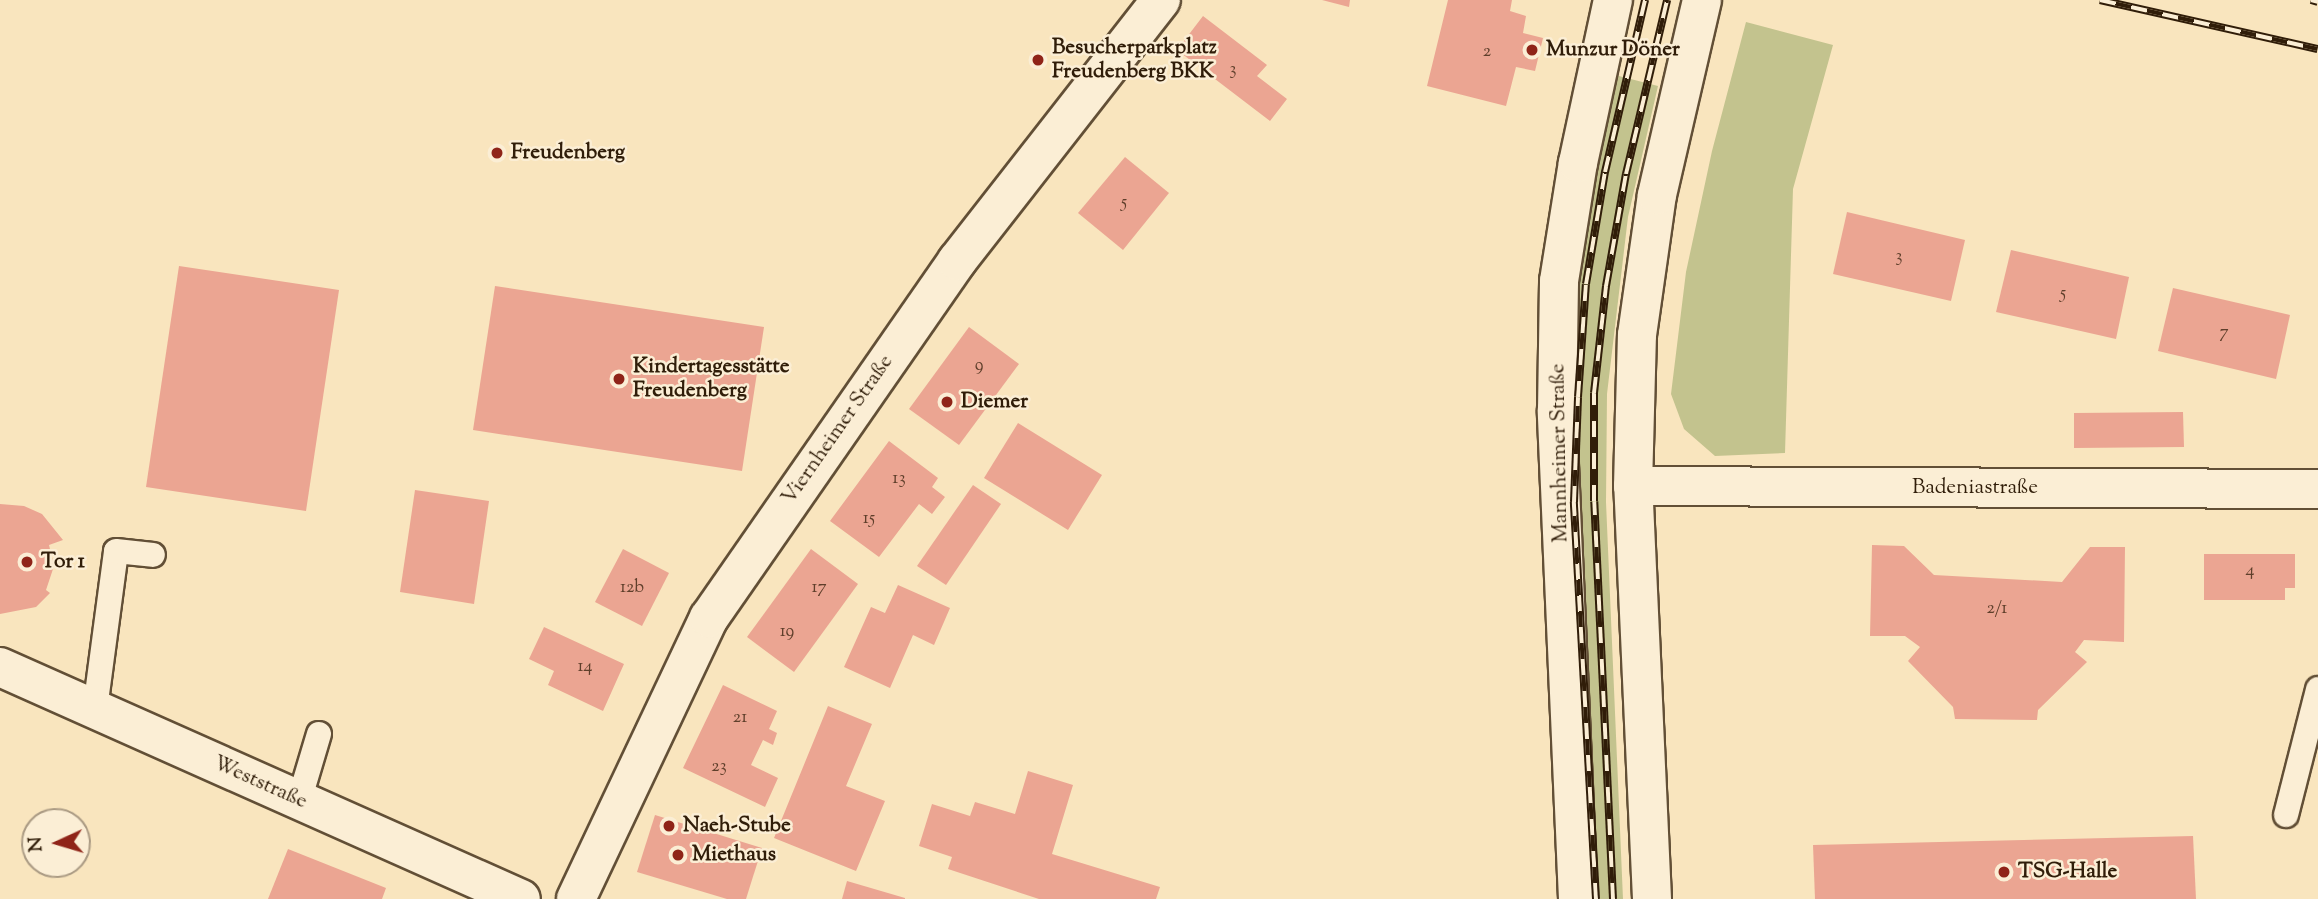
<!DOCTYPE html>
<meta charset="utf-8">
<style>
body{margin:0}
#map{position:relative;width:2318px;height:899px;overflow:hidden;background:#f9e5be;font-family:"Sorts Mill Goudy",serif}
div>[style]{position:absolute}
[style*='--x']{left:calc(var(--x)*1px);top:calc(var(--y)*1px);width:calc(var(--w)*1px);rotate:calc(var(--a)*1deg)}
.green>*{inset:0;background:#c3c38e}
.building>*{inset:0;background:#eba592}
.roads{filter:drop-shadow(2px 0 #624f36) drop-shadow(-2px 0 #624f36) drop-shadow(0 2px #624f36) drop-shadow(0 -2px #624f36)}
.service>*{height:24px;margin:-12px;padding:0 12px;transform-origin:12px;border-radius:12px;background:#fbeed5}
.minor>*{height:38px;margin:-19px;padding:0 19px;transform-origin:19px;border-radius:19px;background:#fbeed5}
.secondary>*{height:38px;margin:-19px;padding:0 19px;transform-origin:19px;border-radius:19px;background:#fbeed5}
.rail>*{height:8px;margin-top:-4px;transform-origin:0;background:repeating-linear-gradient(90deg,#fbeed5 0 16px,#301d09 0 32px);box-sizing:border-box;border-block:2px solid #301d09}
.dots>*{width:19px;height:19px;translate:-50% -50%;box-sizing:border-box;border:4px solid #fbeed5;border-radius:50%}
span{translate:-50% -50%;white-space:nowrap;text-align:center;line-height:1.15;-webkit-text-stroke:5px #fbeed5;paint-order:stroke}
.number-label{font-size:18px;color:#5f3f2b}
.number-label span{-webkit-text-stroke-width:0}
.poi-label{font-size:21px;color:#301d09;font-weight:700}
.left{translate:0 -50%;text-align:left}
.street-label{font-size:21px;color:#301d09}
.north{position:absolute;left:21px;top:808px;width:70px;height:70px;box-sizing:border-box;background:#fbeed5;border:2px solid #aa9a83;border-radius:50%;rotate:266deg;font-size:19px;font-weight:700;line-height:28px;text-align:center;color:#301d09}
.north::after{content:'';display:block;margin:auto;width:24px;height:32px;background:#8f2418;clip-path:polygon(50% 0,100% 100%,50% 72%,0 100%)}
</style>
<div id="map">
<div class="green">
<i style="clip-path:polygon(1746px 22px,1833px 45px,1793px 189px,1785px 453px,1715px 456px,1684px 429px,1671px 394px,1686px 272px,1712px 151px)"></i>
<i style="clip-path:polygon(1615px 75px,1658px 86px,1628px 217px,1607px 394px,1606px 502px,1623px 899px,1587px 899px,1566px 501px,1577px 283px)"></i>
</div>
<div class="building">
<i style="clip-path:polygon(1322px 0,1350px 0,1349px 7px)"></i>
<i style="clip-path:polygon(1448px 0,1512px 0,1510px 11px,1526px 16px,1523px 33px,1543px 38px,1535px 71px,1516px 67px,1506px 106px,1427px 86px)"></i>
<i style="clip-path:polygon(1203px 16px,1267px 65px,1257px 76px,1287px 99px,1270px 121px,1177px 50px)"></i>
<i style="clip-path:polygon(1125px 157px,1169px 193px,1123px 250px,1078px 213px)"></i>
<i style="clip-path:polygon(1847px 212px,1965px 240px,1951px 301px,1833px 274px)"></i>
<i style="clip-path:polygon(2011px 250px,2129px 277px,2116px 339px,1996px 312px)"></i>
<i style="clip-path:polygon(179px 266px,339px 290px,306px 511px,146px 487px)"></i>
<i style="clip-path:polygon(495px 286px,764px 327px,742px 471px,473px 430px)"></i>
<i style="clip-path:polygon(2173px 288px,2290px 315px,2276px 379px,2158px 351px)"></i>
<i style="clip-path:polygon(969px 327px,1019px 364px,959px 445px,909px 409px)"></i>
<i style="clip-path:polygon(2183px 412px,2184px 447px,2074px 448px,2074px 413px)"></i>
<i style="clip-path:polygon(1018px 423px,1102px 475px,1068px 530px,984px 478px)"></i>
<i style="clip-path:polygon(889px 441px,938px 478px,932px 487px,945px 497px,932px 514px,919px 504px,879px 557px,830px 521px)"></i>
<i style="clip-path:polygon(973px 485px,1001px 504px,946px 585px,917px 566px)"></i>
<i style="clip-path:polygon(415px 490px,489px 501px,474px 604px,400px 592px)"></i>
<i style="clip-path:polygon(0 504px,24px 506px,42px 514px,63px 540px,49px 545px,54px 566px,46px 590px,50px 593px,36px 607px,0 614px)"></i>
<i style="clip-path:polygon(1872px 545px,1904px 546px,1934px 575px,2062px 582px,2090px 547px,2125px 547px,2124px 642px,2084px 640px,2075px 652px,2087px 662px,2038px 710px,2037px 720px,1955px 719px,1953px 707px,1908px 661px,1920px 647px,1905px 636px,1870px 636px)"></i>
<i style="clip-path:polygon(623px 549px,669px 573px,642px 626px,595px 602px)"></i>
<i style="clip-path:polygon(811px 549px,858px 584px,794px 672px,747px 637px)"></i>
<i style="clip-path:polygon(2204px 554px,2295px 554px,2295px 588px,2285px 588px,2285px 600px,2204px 600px)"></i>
<i style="clip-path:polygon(898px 585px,950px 608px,934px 645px,913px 635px,890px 688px,844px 667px,871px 607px,885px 613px)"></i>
<i style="clip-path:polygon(544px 627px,624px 664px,603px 711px,548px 685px,554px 671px,529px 659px)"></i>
<i style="clip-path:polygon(723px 685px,777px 711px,769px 729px,777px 733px,773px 745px,763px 740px,751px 765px,778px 778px,765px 807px,683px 768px)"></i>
<i style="clip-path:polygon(828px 706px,872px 724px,846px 786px,885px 801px,856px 871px,774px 838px)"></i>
<i style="clip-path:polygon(1028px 771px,1073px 785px,1052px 854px,1160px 887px,1156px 899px,1039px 899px,948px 869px,952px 857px,919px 846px,932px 804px,970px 816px,975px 802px,1015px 814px)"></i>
<i style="clip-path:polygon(655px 815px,762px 848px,746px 899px,727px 899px,637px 872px)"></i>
<i style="clip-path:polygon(2193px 836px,2196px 899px,1815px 899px,1813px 845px)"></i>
<i style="clip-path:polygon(288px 849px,386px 888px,382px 899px,268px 899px)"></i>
<i style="clip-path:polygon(847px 881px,905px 898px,905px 899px,842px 899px)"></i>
</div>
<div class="roads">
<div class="service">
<i style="--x:95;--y:709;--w:159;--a:-82.4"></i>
<i style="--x:116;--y:551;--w:37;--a:6"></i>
<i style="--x:299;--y:801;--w:70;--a:-73.4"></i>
<i style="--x:2286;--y:815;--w:130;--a:-75.7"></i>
</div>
<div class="minor">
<i style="--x:1633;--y:486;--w:685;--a:0.25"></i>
<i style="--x:0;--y:667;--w:570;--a:24"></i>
<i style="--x:576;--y:899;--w:311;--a:-64.7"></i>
<i style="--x:709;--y:618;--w:435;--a:-55.2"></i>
<i style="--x:957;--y:261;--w:331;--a:-52"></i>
</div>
<div class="secondary">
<i style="--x:1578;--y:899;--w:489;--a:-92.5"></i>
<i style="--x:1557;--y:410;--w:129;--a:-89.1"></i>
<i style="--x:1559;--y:281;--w:120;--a:-80.9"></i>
<i style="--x:1578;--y:163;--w:167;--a:-77.9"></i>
<i style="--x:1652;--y:899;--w:413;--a:-92.6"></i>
<i style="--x:1633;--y:486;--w:151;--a:-88.5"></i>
<i style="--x:1637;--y:335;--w:141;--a:-81.9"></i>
<i style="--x:1657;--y:195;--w:200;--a:-77"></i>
</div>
</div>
<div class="rail">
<i style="--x:2100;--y:0;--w:223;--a:12.7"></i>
<i style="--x:2311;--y:0;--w:7;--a:16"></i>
<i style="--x:1596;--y:899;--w:398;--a:-93.2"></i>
<i style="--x:1574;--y:502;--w:105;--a:-87.8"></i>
<i style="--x:1578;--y:397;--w:113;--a:-86"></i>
<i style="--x:1586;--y:284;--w:114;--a:-80.4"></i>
<i style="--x:1605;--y:172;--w:177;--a:-76.9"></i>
<i style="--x:1613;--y:899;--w:398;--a:-92.7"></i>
<i style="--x:1594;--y:501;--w:108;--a:-90"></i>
<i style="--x:1594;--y:393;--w:108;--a:-83.6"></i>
<i style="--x:1606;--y:286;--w:114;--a:-79.9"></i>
<i style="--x:1626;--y:174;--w:179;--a:-76.7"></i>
</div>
<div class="dots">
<i style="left:1532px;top:50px;background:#8f2418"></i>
<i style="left:1038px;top:60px;background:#8f2418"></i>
<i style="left:497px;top:153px;background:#8f2418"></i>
<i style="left:619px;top:379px;background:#8f2418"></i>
<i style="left:947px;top:402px;background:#8f2418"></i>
<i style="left:27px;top:562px;background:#8f2418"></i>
<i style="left:669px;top:826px;background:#8f2418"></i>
<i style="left:678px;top:855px;background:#8f2418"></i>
<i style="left:2004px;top:872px;background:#8f2418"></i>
</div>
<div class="number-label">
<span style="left:1487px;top:52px">2</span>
<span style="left:1233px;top:70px">3</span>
<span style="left:1124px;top:203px">5</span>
<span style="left:1899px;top:257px">3</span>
<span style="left:2063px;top:294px">5</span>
<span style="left:2224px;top:333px">7</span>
<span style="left:979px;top:366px">9</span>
<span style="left:899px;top:479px">13</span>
<span style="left:869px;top:519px">15</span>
<span style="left:2250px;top:571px">4</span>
<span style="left:632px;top:588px">12b</span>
<span style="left:819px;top:588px">17</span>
<span style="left:1997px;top:609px">2/1</span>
<span style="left:787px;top:632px">19</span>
<span style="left:585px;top:667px">14</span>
<span style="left:740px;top:718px">21</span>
<span style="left:719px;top:767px">23</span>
</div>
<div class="poi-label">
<span class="left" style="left:1052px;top:60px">Besucherparkplatz<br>Freudenberg BKK</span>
<span class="left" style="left:1546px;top:50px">Munzur Döner</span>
<span class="left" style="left:511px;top:153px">Freudenberg</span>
<span class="left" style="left:633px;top:379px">Kindertagesstätte<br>Freudenberg</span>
<span class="left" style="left:961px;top:402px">Diemer</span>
<span class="left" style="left:41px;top:562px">Tor 1</span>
<span class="left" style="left:683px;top:826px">Naeh-Stube</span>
<span class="left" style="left:692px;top:855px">Miethaus</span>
<span class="left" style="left:2018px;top:872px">TSG-Halle</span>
</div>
<div class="street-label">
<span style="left:838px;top:430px;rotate:-55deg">Viernheimer Straße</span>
<span style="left:1560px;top:453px;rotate:-91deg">Mannheimer Straße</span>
<span style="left:1975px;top:488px">Badeniastraße</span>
<span style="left:260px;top:783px;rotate:24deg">Weststraße</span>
</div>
<div class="north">N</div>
</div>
